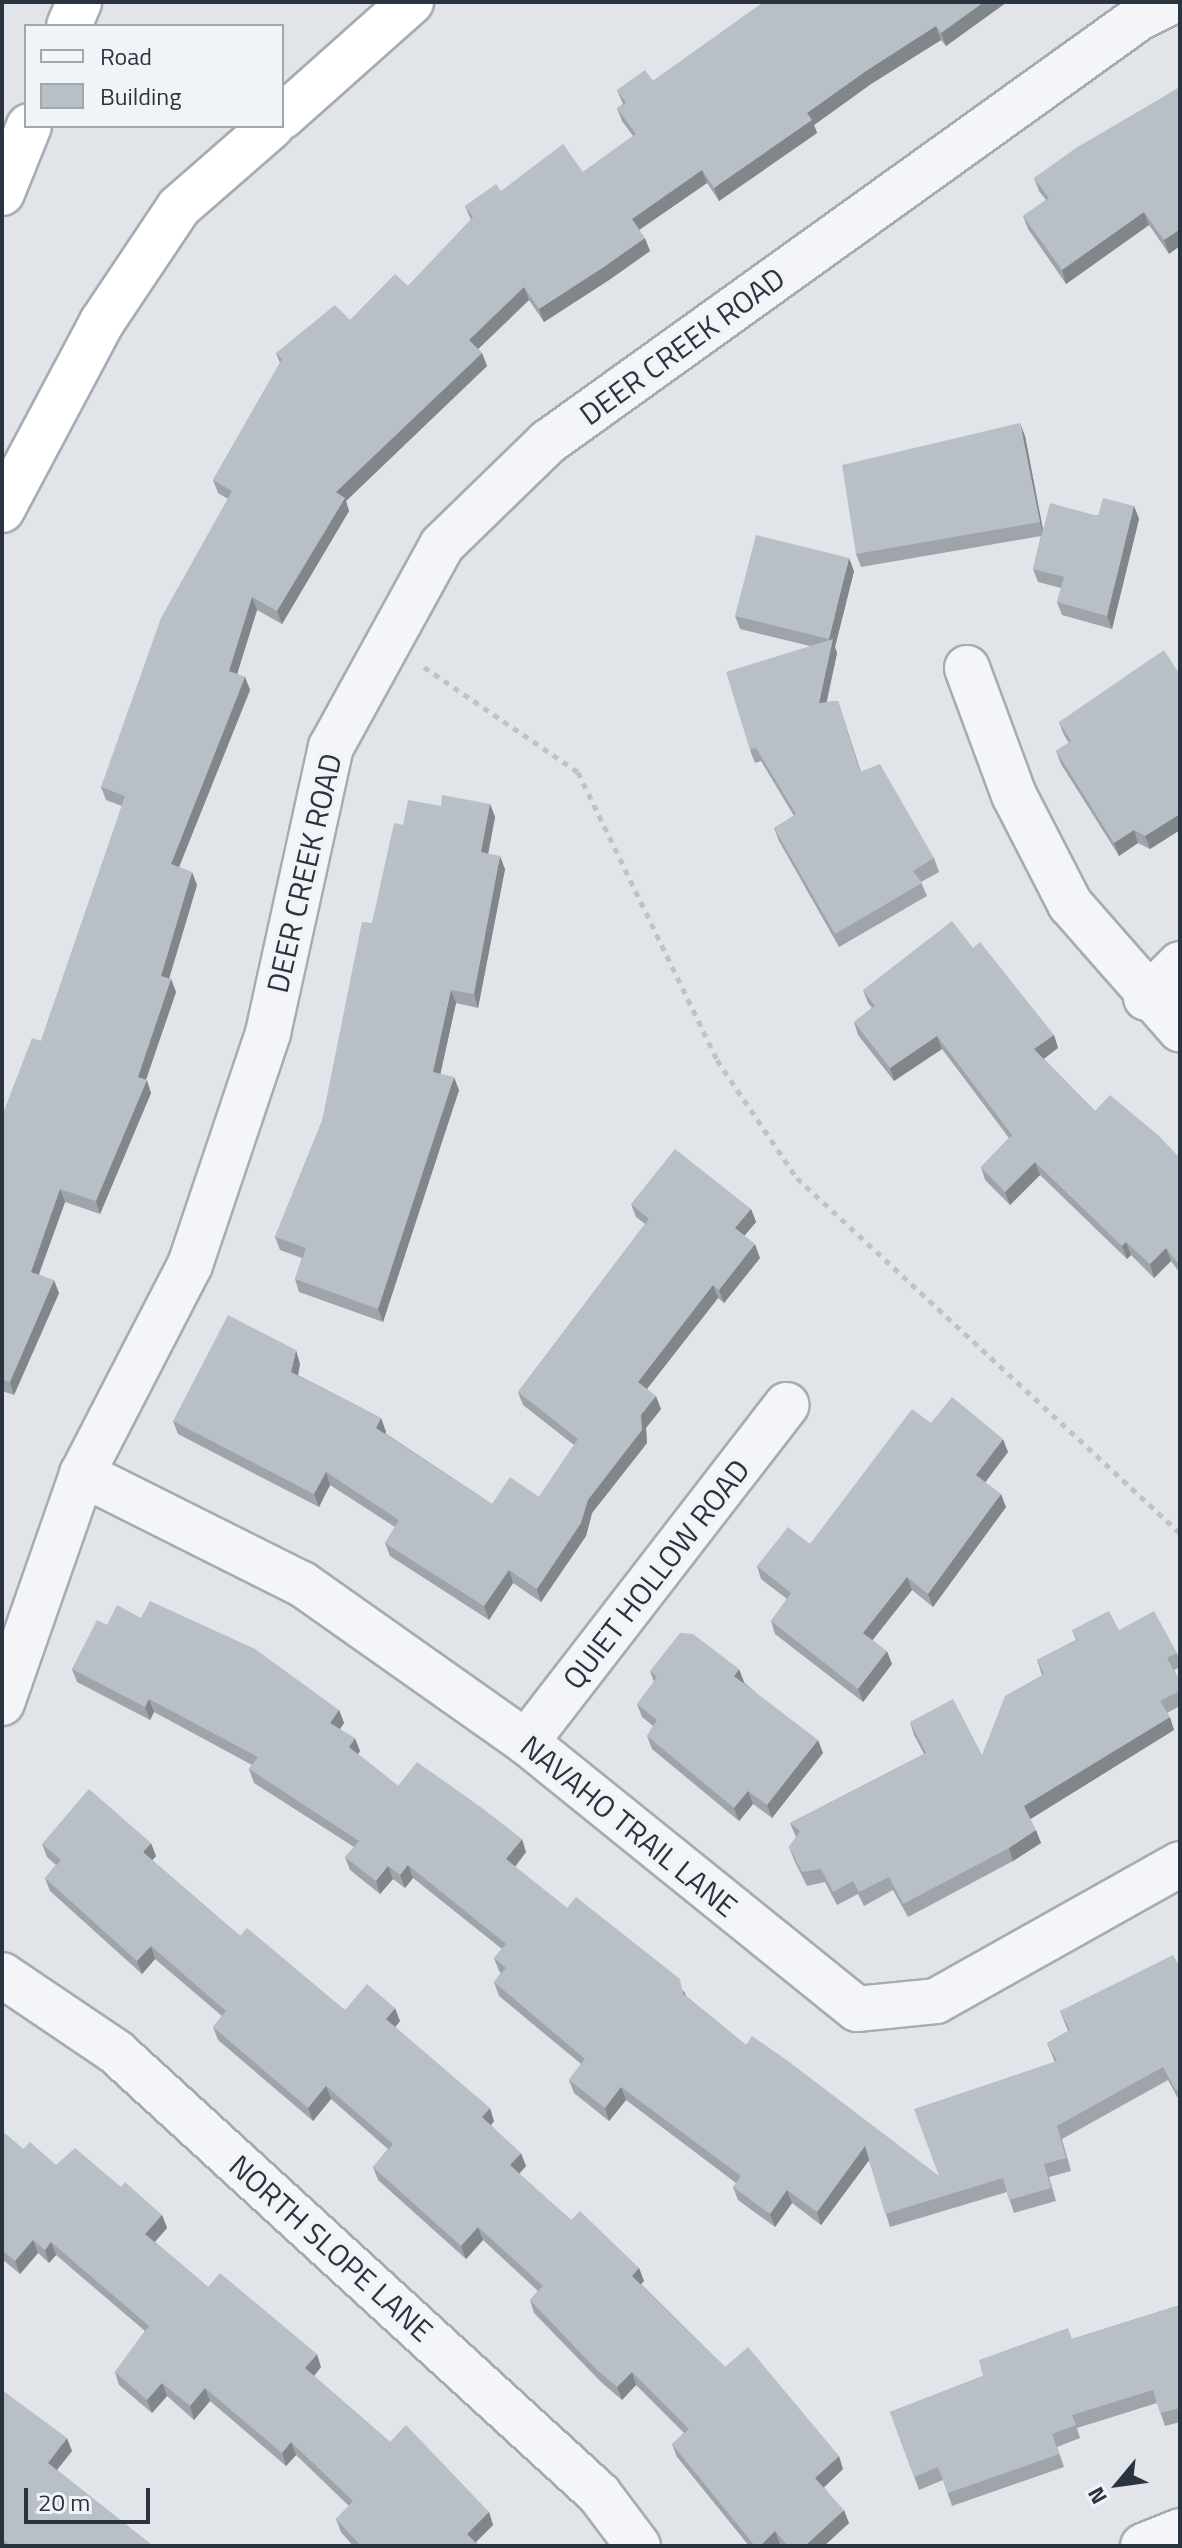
<!DOCTYPE html>
<style>
body{margin:0}
#map{position:relative;width:1182px;height:2548px;overflow:hidden;background:#e1e5e9;font-family:"Titillium Web",sans-serif}
div>[style]{position:absolute}
[style*='--x']{left:calc(var(--x)*1px);top:calc(var(--y)*1px);width:calc(var(--w)*1px);rotate:calc(var(--a)*1deg)}
.path>*{height:5px;margin-top:-2.5px;transform-origin:0;background:repeating-linear-gradient(90deg,#bfc3c8 0 6px,transparent 0 12px)}
.roads{filter:drop-shadow(2px 0 #a6acb3) drop-shadow(-2px 0 #a6acb3) drop-shadow(0 2px #a6acb3) drop-shadow(0 -2px #a6acb3)}
.minor>*{height:44px;margin:-22px;padding:0 22px;transform-origin:22px;border-radius:22px;background:#f4f5f8}
.highway>*{height:44px;margin:-22px;padding:0 22px;transform-origin:22px;border-radius:22px;background:#fff}
.wall>*{inset:0;background:#9ea4aa}
.shaded-wall>*{inset:0;background:#81868b}
.building>*{inset:0;background:#b8bfc6}
span{translate:-50% -50%;white-space:nowrap;text-align:center;line-height:1.15;-webkit-text-stroke:8px #f1f4f7;paint-order:stroke}
.street-label{font-size:30px;color:#2a3441}
.frame{position:absolute;inset:0;border:4px solid #2a3441;pointer-events:none}
.legend{position:absolute;left:24px;top:24px;width:260px;height:104px;box-sizing:border-box;background:#f1f4f7;border:2px solid #a1a7ae;margin:0;padding:10px 14px;list-style:none;font-size:24px;color:#2a3441}
.legend li{display:flex;align-items:center;gap:16px;height:40px}
.legend b{width:40px;border:2px solid #a1a7ae}
.north{position:absolute;left:1078px;top:2444px;width:80px;height:80px;-webkit-text-stroke:6px #f1f4f7;paint-order:stroke;rotate:241deg;font-size:22px;font-weight:700;line-height:32px;text-align:center;color:#2a3441}
.north::after{content:'';display:block;margin:auto;width:28px;height:36px;background:#2a3441;clip-path:polygon(50% 0,100% 100%,50% 72%,0 100%)}
.scale{position:absolute;left:24px;top:2488px;width:126px;height:36px;box-sizing:border-box;border:4px solid #2a3441;border-top:0;padding-left:10px;font-size:24px;line-height:28px;white-space:nowrap;color:#2a3441;-webkit-text-stroke:6px #f1f4f7;paint-order:stroke}
</style>
<div id="map">
<div class="path">
<i style="--x:424;--y:667;--w:186;--a:34.3"></i>
<i style="--x:578;--y:772;--w:320;--a:64.2"></i>
<i style="--x:717;--y:1060;--w:143;--a:55.9"></i>
<i style="--x:797;--y:1178;--w:522;--a:42.83"></i>
</div>
<div class="roads">
<div class="minor">
<i style="--x:967;--y:668;--w:135;--a:69.7"></i>
<i style="--x:1014;--y:795;--w:123;--a:62.8"></i>
<i style="--x:1070;--y:904;--w:167;--a:48.7"></i>
<i style="--x:1146;--y:998;--w:48;--a:-45"></i>
<i style="--x:82;--y:1474;--w:246;--a:26.6"></i>
<i style="--x:302;--y:1584;--w:274;--a:35.2"></i>
<i style="--x:526;--y:1742;--w:425;--a:38.9"></i>
<i style="--x:857;--y:2009;--w:79;--a:-5.8"></i>
<i style="--x:936;--y:2001;--w:280;--a:-29.3"></i>
<i style="--x:2;--y:1703;--w:243;--a:-70.7"></i>
<i style="--x:82;--y:1474;--w:235;--a:-62.7"></i>
<i style="--x:190;--y:1265;--w:245;--a:-71.4"></i>
<i style="--x:268;--y:1033;--w:293;--a:-77.6"></i>
<i style="--x:331;--y:747;--w:230;--a:-61.2"></i>
<i style="--x:442;--y:545;--w:148;--a:-44.2"></i>
<i style="--x:548;--y:442;--w:727;--a:-35.66"></i>
<i style="--x:1139;--y:18;--w:36;--a:-27"></i>
<i style="--x:526;--y:1742;--w:426;--a:-52.3"></i>
<i style="--x:2;--y:1975;--w:138;--a:34"></i>
<i style="--x:116;--y:2052;--w:655;--a:42.46"></i>
<i style="--x:599;--y:2494;--w:65;--a:53.1"></i>
<i style="--x:1143;--y:2546;--w:40;--a:-22"></i>
</div>
<div class="highway">
<i style="--x:69;--y:26;--w:26;--a:-67"></i>
<i style="--x:282;--y:117;--w:173;--a:-41.7"></i>
<i style="--x:2;--y:193;--w:72;--a:-68.1"></i>
<i style="--x:2;--y:510;--w:213;--a:-62"></i>
<i style="--x:102;--y:322;--w:138;--a:-56.2"></i>
<i style="--x:179;--y:207;--w:123;--a:-41.1"></i>
</div>
</div>
<div class="wall">
<i style="clip-path:polygon(764px 2px,1007px 2px,946px 46px,941px 40px,871px 84px,814px 125px,817px 133px,719px 201px,707px 183px,639px 230px,650px 251px,609px 280px,544px 322px,529px 300px,478px 349px,482px 353px,487px 366px,346px 501px,349px 511px,282px 624px,257px 610px,237px 674px,245px 677px,250px 690px,179px 867px,197px 885px,169px 978px,171px 979px,176px 992px,146px 1080px,151px 1093px,100px 1214px,65px 1202px,39px 1274px,59px 1293px,14px 1395px,2px 1391px,2px 1116px,41px 1041px,122px 806px,106px 800px,101px 787px,228px 499px,218px 493px,213px 480px,280px 363px,276px 353px,350px 320px,408px 286px,471px 220px,465px 206px,501px 191px,583px 172px,633px 136px,622px 121px,617px 108px,623px 104px,617px 90px,653px 81px)"></i>
<i style="clip-path:polygon(1180px 87px,1169px 254px,1149px 225px,1066px 284px,1028px 229px,1023px 216px,1046px 200px,1039px 191px,1034px 178px)"></i>
<i style="clip-path:polygon(1025px 436px,1043px 529px,1134px 506px,1139px 519px,1112px 629px,1062px 615px,1057px 602px,1061px 588px,1038px 582px,1033px 569px,1041px 536px,861px 567px,856px 554px)"></i>
<i style="clip-path:polygon(854px 571px,835px 647px,837px 653px,827px 702px,838px 701px,861px 772px,934px 858px,939px 872px,921px 882px,927px 896px,839px 947px,779px 841px,774px 828px,794px 816px,761px 761px,755px 763px,750px 750px,810px 646px,740px 629px,735px 616px)"></i>
<i style="clip-path:polygon(1180px 675px,1180px 830px,1150px 849px,1138px 843px,1119px 856px,1061px 764px,1056px 751px,1069px 743px,1064px 735px,1059px 722px)"></i>
<i style="clip-path:polygon(490px 804px,495px 817px,488px 854px,505px 869px,478px 1008px,456px 1003px,440px 1074px,459px 1090px,383px 1322px,299px 1292px,295px 1279px,302px 1258px,280px 1250px,275px 1237px,322px 1121px,372px 923px,403px 825px,441px 806px)"></i>
<i style="clip-path:polygon(973px 948px,1054px 1035px,1058px 1048px,1044px 1059px,1095px 1111px,1180px 1158px,1180px 1273px,1171px 1261px,1154px 1278px,1131px 1255px,1127px 1259px,1040px 1175px,1010px 1205px,985px 1180px,981px 1167px,1009px 1138px,942px 1049px,894px 1081px,858px 1035px,854px 1022px,872px 1008px,868px 1003px,863px 990px)"></i>
<i style="clip-path:polygon(631px 1204px,751px 1209px,756px 1222px,744px 1236px,760px 1258px,724px 1303px,718px 1298px,647px 1389px,661px 1409px,646px 1428px,647px 1443px,592px 1513px,586px 1536px,541px 1602px,513px 1583px,489px 1620px,390px 1556px,385px 1543px,395px 1527px,330px 1485px,319px 1507px,178px 1434px,173px 1421px,300px 1364px,298px 1375px,381px 1418px,386px 1432px,385px 1433px,492px 1504px,539px 1497px,574px 1445px,523px 1405px,518px 1392px,645px 1224px,636px 1217px)"></i>
<i style="clip-path:polygon(931px 1423px,1008px 1452px,985px 1482px,1006px 1507px,933px 1607px,912px 1590px,872px 1640px,892px 1664px,863px 1702px,775px 1634px,771px 1621px,787px 1599px,761px 1579px,757px 1566px,810px 1544px)"></i>
<i style="clip-path:polygon(141px 1618px,339px 1710px,344px 1723px,340px 1729px,360px 1751px,358px 1754px,398px 1786px,526px 1852px,515px 1867px,567px 1908px,685px 1992px,686px 1996px,746px 2045px,939px 2176px,1055px 2062px,1047px 2043px,1068px 2031px,1060px 2011px,1180px 1967px,1180px 2102px,1168px 2080px,1062px 2139px,1071px 2171px,1049px 2177px,1056px 2201px,1014px 2213px,1007px 2192px,890px 2227px,869px 2160px,821px 2225px,792px 2203px,775px 2227px,738px 2200px,733px 2187px,736px 2183px,626px 2100px,609px 2121px,574px 2093px,569px 2080px,581px 2064px,499px 1996px,494px 1982px,501px 1973px,499px 1971px,494px 1958px,502px 1949px,413px 1878px,405px 1888px,393px 1879px,380px 1894px,350px 1870px,345px 1857px,354px 1847px,254px 1783px,249px 1769px,252px 1765px,154px 1712px,150px 1720px,77px 1682px,72px 1669px,107px 1625px)"></i>
<i style="clip-path:polygon(1072px 1630px,1119px 1630px,1177px 1653px,1180px 1662px,1180px 1667px,1174px 1670px,1180px 1682px,1180px 1706px,1167px 1713px,1174px 1730px,1030px 1819px,1041px 1843px,1013px 1861px,908px 1917px,893px 1890px,864px 1906px,858px 1894px,837px 1905px,825px 1882px,807px 1886px,794px 1860px,789px 1847px,796px 1837px,790px 1823px,924px 1754px,914px 1735px,910px 1722px,982px 1755px,1042px 1675px,1037px 1660px,1076px 1640px)"></i>
<i style="clip-path:polygon(650px 1671px,744px 1682px,823px 1753px,772px 1818px,753px 1804px,739px 1821px,652px 1749px,647px 1736px,653px 1726px,642px 1717px,637px 1704px,654px 1682px)"></i>
<i style="clip-path:polygon(42px 1844px,156px 1856px,152px 1860px,240px 1936px,345px 2010px,400px 2021px,395px 2027px,494px 2121px,491px 2125px,526px 2166px,519px 2174px,571px 2220px,639px 2268px,644px 2281px,641px 2284px,725px 2367px,843px 2469px,824px 2487px,849px 2523px,824px 2546px,781px 2546px,780px 2544px,778px 2546px,749px 2546px,677px 2457px,672px 2444px,684px 2433px,636px 2385px,622px 2400px,601px 2382px,534px 2313px,530px 2300px,538px 2291px,483px 2240px,466px 2259px,378px 2180px,373px 2167px,388px 2149px,331px 2099px,313px 2121px,218px 2040px,213px 2027px,222px 2016px,155px 1959px,142px 1974px,50px 1891px,45px 1878px,56px 1865px,47px 1857px)"></i>
<i style="clip-path:polygon(2px 2131px,23px 2149px,56px 2165px,121px 2187px,162px 2215px,167px 2228px,155px 2242px,208px 2287px,321px 2367px,314px 2376px,390px 2442px,489px 2512px,493px 2525px,476px 2542px,479px 2546px,353px 2546px,341px 2532px,336px 2519px,349px 2506px,296px 2455px,286px 2466px,210px 2401px,194px 2420px,167px 2396px,152px 2413px,119px 2385px,115px 2372px,145px 2331px,56px 2255px,49px 2263px,38px 2253px,20px 2274px,2px 2259px)"></i>
<i style="clip-path:polygon(1180px 2305px,1180px 2422px,1165px 2426px,1157px 2403px,1077px 2428px,1080px 2438px,1057px 2447px,1064px 2467px,952px 2506px,943px 2480px,919px 2490px,890px 2412px,983px 2376px,1072px 2339px)"></i>
<i style="clip-path:polygon(2px 2390px,72px 2451px,57px 2470px,153px 2546px,2px 2546px)"></i>
</div>
<div class="shaded-wall">
<i style="clip-path:polygon(984px 2px,1007px 2px,946px 46px,941px 33px)"></i>
<i style="clip-path:polygon(936px 26px,941px 40px,871px 84px,814px 125px,817px 133px,719px 201px,714px 188px,807px 113px,866px 71px)"></i>
<i style="clip-path:polygon(702px 170px,707px 183px,636px 232px,632px 219px)"></i>
<i style="clip-path:polygon(1144px 212px,1149px 225px,1066px 284px,1062px 270px)"></i>
<i style="clip-path:polygon(1180px 229px,1180px 246px,1169px 254px,1164px 240px)"></i>
<i style="clip-path:polygon(645px 238px,650px 251px,609px 280px,544px 322px,539px 309px)"></i>
<i style="clip-path:polygon(524px 287px,529px 300px,474px 353px,469px 340px)"></i>
<i style="clip-path:polygon(482px 353px,487px 366px,346px 501px,349px 511px,282px 624px,277px 611px,336px 492px)"></i>
<i style="clip-path:polygon(1020px 423px,1025px 436px,1044px 536px,1040px 522px)"></i>
<i style="clip-path:polygon(1134px 506px,1139px 519px,1112px 629px,1107px 616px)"></i>
<i style="clip-path:polygon(849px 558px,854px 571px,835px 647px,837px 653px,823px 716px,819px 703px,831px 645px,829px 639px)"></i>
<i style="clip-path:polygon(252px 597px,257px 610px,234px 684px,229px 671px)"></i>
<i style="clip-path:polygon(245px 677px,250px 690px,175px 877px,171px 864px)"></i>
<i style="clip-path:polygon(490px 804px,495px 817px,486px 865px,481px 852px)"></i>
<i style="clip-path:polygon(1180px 814px,1180px 830px,1150px 849px,1145px 836px)"></i>
<i style="clip-path:polygon(1134px 830px,1138px 843px,1119px 856px,1114px 843px)"></i>
<i style="clip-path:polygon(500px 856px,505px 869px,478px 1008px,474px 994px)"></i>
<i style="clip-path:polygon(192px 872px,197px 885px,166px 989px,161px 976px)"></i>
<i style="clip-path:polygon(171px 979px,176px 992px,143px 1088px,147px 1080px,151px 1093px,100px 1214px,96px 1201px)"></i>
<i style="clip-path:polygon(451px 990px,456px 1003px,438px 1085px,433px 1072px)"></i>
<i style="clip-path:polygon(1054px 1035px,1058px 1048px,1039px 1062px,1034px 1049px)"></i>
<i style="clip-path:polygon(937px 1036px,942px 1049px,894px 1081px,890px 1068px)"></i>
<i style="clip-path:polygon(454px 1077px,459px 1090px,383px 1322px,378px 1309px)"></i>
<i style="clip-path:polygon(1035px 1162px,1040px 1175px,1010px 1205px,1005px 1192px)"></i>
<i style="clip-path:polygon(60px 1189px,65px 1202px,35px 1285px,31px 1272px)"></i>
<i style="clip-path:polygon(751px 1209px,756px 1222px,740px 1241px,735px 1228px)"></i>
<i style="clip-path:polygon(1126px 1242px,1131px 1255px,1127px 1259px,1122px 1246px)"></i>
<i style="clip-path:polygon(755px 1244px,760px 1258px,724px 1303px,719px 1290px)"></i>
<i style="clip-path:polygon(1166px 1248px,1171px 1261px,1154px 1278px,1150px 1264px)"></i>
<i style="clip-path:polygon(54px 1280px,59px 1293px,14px 1395px,10px 1382px)"></i>
<i style="clip-path:polygon(713px 1285px,718px 1298px,642px 1395px,638px 1382px)"></i>
<i style="clip-path:polygon(296px 1350px,300px 1364px,296px 1385px,291px 1372px)"></i>
<i style="clip-path:polygon(656px 1396px,661px 1409px,646px 1428px,647px 1443px,592px 1513px,586px 1536px,541px 1602px,537px 1589px,588px 1500px,641px 1415px)"></i>
<i style="clip-path:polygon(381px 1418px,386px 1432px,381px 1441px,376px 1428px)"></i>
<i style="clip-path:polygon(1003px 1439px,1008px 1452px,981px 1488px,976px 1475px)"></i>
<i style="clip-path:polygon(326px 1472px,330px 1485px,319px 1507px,314px 1494px)"></i>
<i style="clip-path:polygon(1001px 1494px,1006px 1507px,933px 1607px,928px 1594px)"></i>
<i style="clip-path:polygon(509px 1570px,513px 1583px,489px 1620px,484px 1606px)"></i>
<i style="clip-path:polygon(907px 1577px,912px 1590px,868px 1646px,863px 1633px)"></i>
<i style="clip-path:polygon(887px 1651px,892px 1664px,863px 1702px,858px 1689px)"></i>
<i style="clip-path:polygon(739px 1669px,744px 1682px,738px 1689px,734px 1676px)"></i>
<i style="clip-path:polygon(149px 1699px,154px 1712px,150px 1720px,145px 1707px)"></i>
<i style="clip-path:polygon(339px 1710px,344px 1723px,335px 1736px,330px 1723px)"></i>
<i style="clip-path:polygon(1170px 1717px,1174px 1730px,1029px 1820px,1024px 1806px)"></i>
<i style="clip-path:polygon(355px 1738px,360px 1751px,354px 1760px,349px 1747px)"></i>
<i style="clip-path:polygon(818px 1740px,823px 1753px,772px 1818px,767px 1805px)"></i>
<i style="clip-path:polygon(748px 1791px,753px 1804px,739px 1821px,734px 1808px)"></i>
<i style="clip-path:polygon(1036px 1830px,1041px 1843px,1013px 1861px,1009px 1848px)"></i>
<i style="clip-path:polygon(522px 1839px,526px 1852px,511px 1872px,506px 1859px)"></i>
<i style="clip-path:polygon(151px 1843px,156px 1856px,148px 1865px,143px 1852px)"></i>
<i style="clip-path:polygon(408px 1865px,413px 1878px,405px 1888px,400px 1875px)"></i>
<i style="clip-path:polygon(388px 1866px,393px 1879px,380px 1894px,376px 1881px)"></i>
<i style="clip-path:polygon(151px 1946px,155px 1959px,142px 1974px,137px 1961px)"></i>
<i style="clip-path:polygon(395px 2008px,400px 2021px,391px 2032px,386px 2019px)"></i>
<i style="clip-path:polygon(326px 2086px,331px 2099px,313px 2121px,308px 2108px)"></i>
<i style="clip-path:polygon(621px 2087px,626px 2100px,609px 2121px,605px 2108px)"></i>
<i style="clip-path:polygon(490px 2108px,494px 2121px,487px 2130px,482px 2117px)"></i>
<i style="clip-path:polygon(865px 2146px,870px 2159px,821px 2225px,817px 2212px)"></i>
<i style="clip-path:polygon(521px 2153px,526px 2166px,515px 2178px,510px 2165px)"></i>
<i style="clip-path:polygon(787px 2190px,792px 2203px,775px 2227px,770px 2214px)"></i>
<i style="clip-path:polygon(162px 2215px,167px 2228px,150px 2247px,145px 2234px)"></i>
<i style="clip-path:polygon(478px 2227px,483px 2240px,466px 2259px,461px 2246px)"></i>
<i style="clip-path:polygon(33px 2240px,38px 2253px,20px 2274px,15px 2261px)"></i>
<i style="clip-path:polygon(51px 2242px,56px 2255px,49px 2263px,45px 2250px)"></i>
<i style="clip-path:polygon(639px 2268px,644px 2281px,636px 2289px,632px 2276px)"></i>
<i style="clip-path:polygon(317px 2354px,321px 2367px,310px 2381px,305px 2368px)"></i>
<i style="clip-path:polygon(632px 2372px,636px 2385px,622px 2400px,617px 2387px)"></i>
<i style="clip-path:polygon(162px 2383px,167px 2396px,152px 2413px,147px 2400px)"></i>
<i style="clip-path:polygon(205px 2388px,210px 2401px,194px 2420px,190px 2406px)"></i>
<i style="clip-path:polygon(67px 2438px,72px 2451px,52px 2476px,48px 2463px)"></i>
<i style="clip-path:polygon(291px 2442px,296px 2455px,286px 2466px,282px 2453px)"></i>
<i style="clip-path:polygon(839px 2456px,843px 2469px,820px 2491px,815px 2478px)"></i>
<i style="clip-path:polygon(844px 2510px,849px 2523px,824px 2546px,805px 2546px)"></i>
<i style="clip-path:polygon(489px 2512px,493px 2525px,472px 2546px,467px 2534px)"></i>
<i style="clip-path:polygon(775px 2531px,780px 2544px,778px 2546px,760px 2546px)"></i>
</div>
<div class="building">
<i style="clip-path:polygon(764px 2px,984px 2px,941px 33px,936px 26px,866px 71px,807px 113px,812px 120px,714px 188px,702px 170px,632px 219px,645px 238px,604px 267px,539px 309px,524px 287px,469px 340px,482px 353px,336px 492px,345px 498px,277px 611px,252px 597px,229px 671px,245px 677px,171px 864px,192px 872px,161px 976px,171px 979px,138px 1077px,147px 1080px,96px 1201px,60px 1189px,31px 1272px,54px 1280px,10px 1382px,2px 1379px,2px 1116px,32px 1038px,41px 1041px,125px 796px,101px 787px,161px 618px,232px 491px,213px 480px,282px 359px,276px 353px,335px 305px,350px 320px,395px 274px,408px 286px,473px 217px,465px 206px,496px 184px,501px 191px,563px 144px,583px 172px,636px 134px,617px 108px,626px 103px,617px 90px,645px 70px,653px 81px)"></i>
<i style="clip-path:polygon(1180px 87px,1180px 229px,1164px 240px,1144px 212px,1062px 270px,1023px 216px,1049px 198px,1034px 178px,1076px 148px)"></i>
<i style="clip-path:polygon(1020px 423px,1040px 522px,856px 554px,842px 465px)"></i>
<i style="clip-path:polygon(1103px 498px,1134px 506px,1107px 616px,1057px 602px,1064px 577px,1033px 569px,1050px 503px,1098px 516px)"></i>
<i style="clip-path:polygon(756px 535px,849px 558px,829px 639px,735px 616px)"></i>
<i style="clip-path:polygon(833px 639px,819px 703px,838px 701px,860px 772px,880px 764px,934px 858px,913px 871px,922px 883px,835px 934px,774px 828px,796px 814px,756px 748px,750px 750px,726px 672px)"></i>
<i style="clip-path:polygon(1164px 650px,1180px 675px,1180px 788px,1178px 789px,1180px 792px,1180px 814px,1145px 836px,1134px 830px,1114px 843px,1056px 751px,1071px 741px,1059px 722px)"></i>
<i style="clip-path:polygon(442px 795px,490px 804px,481px 852px,500px 856px,474px 994px,451px 990px,433px 1072px,454px 1077px,378px 1309px,295px 1279px,306px 1248px,275px 1237px,322px 1121px,362px 922px,372px 923px,394px 823px,403px 825px,408px 800px,441px 806px)"></i>
<i style="clip-path:polygon(952px 921px,973px 948px,980px 942px,1054px 1035px,1034px 1049px,1095px 1111px,1110px 1095px,1159px 1136px,1180px 1158px,1180px 1266px,1166px 1248px,1150px 1264px,1126px 1242px,1122px 1246px,1035px 1162px,1005px 1192px,981px 1167px,1012px 1135px,937px 1036px,890px 1068px,854px 1022px,875px 1006px,863px 990px)"></i>
<i style="clip-path:polygon(675px 1149px,751px 1209px,735px 1228px,755px 1244px,719px 1290px,713px 1285px,638px 1382px,656px 1396px,641px 1415px,642px 1430px,588px 1500px,581px 1523px,537px 1589px,509px 1570px,484px 1606px,385px 1543px,399px 1520px,326px 1472px,314px 1494px,173px 1421px,228px 1315px,296px 1350px,291px 1372px,381px 1418px,376px 1428px,492px 1504px,510px 1477px,539px 1497px,578px 1439px,518px 1392px,649px 1219px,631px 1204px)"></i>
<i style="clip-path:polygon(952px 1397px,1003px 1439px,976px 1475px,1001px 1494px,928px 1594px,907px 1577px,863px 1633px,887px 1651px,858px 1689px,771px 1621px,791px 1593px,757px 1566px,788px 1527px,810px 1544px,912px 1409px,931px 1423px)"></i>
<i style="clip-path:polygon(150px 1601px,255px 1649px,339px 1710px,330px 1723px,355px 1738px,349px 1747px,398px 1786px,417px 1762px,482px 1808px,522px 1839px,506px 1859px,567px 1908px,576px 1897px,680px 1979px,683px 1994px,746px 2045px,752px 2036px,788px 2061px,939px 2176px,914px 2109px,1057px 2061px,1047px 2043px,1070px 2030px,1060px 2011px,1173px 1955px,1180px 1967px,1180px 2089px,1176px 2091px,1163px 2067px,1057px 2126px,1066px 2158px,1044px 2164px,1051px 2188px,1009px 2200px,1003px 2178px,885px 2214px,865px 2146px,817px 2212px,787px 2190px,770px 2214px,733px 2187px,741px 2176px,621px 2087px,605px 2108px,569px 2080px,585px 2059px,494px 1982px,506px 1968px,494px 1958px,506px 1944px,408px 1865px,400px 1875px,388px 1866px,376px 1881px,345px 1857px,359px 1841px,249px 1769px,258px 1757px,149px 1699px,145px 1707px,72px 1669px,97px 1620px,107px 1625px,117px 1605px,141px 1618px)"></i>
<i style="clip-path:polygon(1109px 1611px,1119px 1630px,1154px 1611px,1177px 1653px,1167px 1658px,1180px 1682px,1180px 1691px,1160px 1701px,1170px 1717px,1024px 1806px,1036px 1830px,1009px 1848px,903px 1904px,889px 1877px,859px 1892px,853px 1881px,833px 1892px,821px 1869px,802px 1872px,789px 1847px,800px 1831px,790px 1823px,926px 1753px,910px 1722px,953px 1699px,982px 1755px,1005px 1696px,1044px 1674px,1037px 1660px,1077px 1640px,1072px 1630px)"></i>
<i style="clip-path:polygon(680px 1633px,693px 1634px,739px 1669px,734px 1676px,818px 1740px,767px 1805px,748px 1791px,734px 1808px,647px 1736px,657px 1720px,637px 1704px,657px 1677px,650px 1671px)"></i>
<i style="clip-path:polygon(89px 1789px,151px 1843px,143px 1852px,240px 1936px,247px 1928px,345px 2010px,367px 1984px,395px 2008px,386px 2019px,490px 2108px,482px 2117px,521px 2153px,510px 2165px,571px 2220px,580px 2211px,639px 2268px,632px 2276px,725px 2367px,748px 2347px,839px 2456px,815px 2478px,844px 2510px,805px 2546px,788px 2546px,775px 2531px,760px 2546px,755px 2546px,672px 2444px,689px 2429px,632px 2372px,617px 2387px,596px 2369px,530px 2300px,543px 2286px,478px 2227px,461px 2246px,373px 2167px,393px 2144px,326px 2086px,308px 2108px,213px 2027px,226px 2011px,151px 1946px,137px 1961px,45px 1878px,61px 1860px,42px 1844px)"></i>
<i style="clip-path:polygon(2px 2131px,23px 2149px,30px 2142px,56px 2165px,75px 2148px,121px 2187px,125px 2182px,162px 2215px,145px 2234px,208px 2287px,220px 2273px,317px 2354px,305px 2368px,390px 2442px,406px 2425px,489px 2512px,467px 2534px,479px 2546px,361px 2546px,336px 2519px,353px 2501px,291px 2442px,282px 2453px,205px 2388px,190px 2406px,162px 2383px,147px 2400px,115px 2372px,149px 2326px,51px 2242px,45px 2250px,33px 2240px,15px 2261px,2px 2250px)"></i>
<i style="clip-path:polygon(1180px 2305px,1180px 2408px,1160px 2413px,1153px 2390px,1072px 2415px,1076px 2425px,1052px 2434px,1059px 2454px,948px 2493px,938px 2467px,914px 2477px,890px 2412px,983px 2376px,979px 2360px,1068px 2328px,1072px 2339px)"></i>
<i style="clip-path:polygon(2px 2390px,67px 2438px,48px 2463px,153px 2546px,11px 2546px,2px 2539px)"></i>
</div>
<div class="street-label">
<span style="left:682px;top:346px;rotate:-36deg">DEER CREEK ROAD</span>
<span style="left:304px;top:873px;rotate:-77deg">DEER CREEK ROAD</span>
<span style="left:656px;top:1574px;rotate:-52deg">QUIET HOLLOW ROAD</span>
<span style="left:629px;top:1826px;rotate:39deg">NAVAHO TRAIL LANE</span>
<span style="left:331px;top:2248px;rotate:42deg">NORTH SLOPE LANE</span>
</div>
<div class="frame"></div>
<ul class="legend">
<li><b style="height:10px;background:#f4f5f8"></b>Road</li>
<li><b style="height:22px;background:#b8bfc6"></b>Building</li>
</ul>
<div class="north">N</div>
<div class="scale">20 m</div>
</div>
